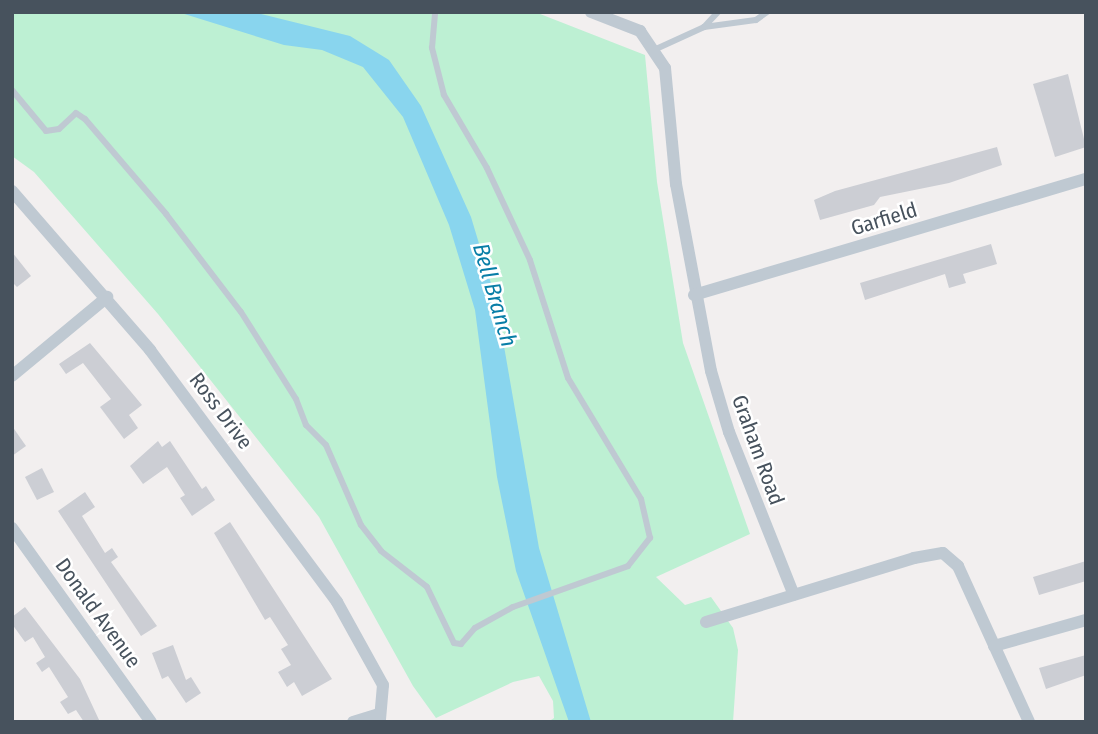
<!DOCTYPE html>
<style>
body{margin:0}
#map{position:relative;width:1098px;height:734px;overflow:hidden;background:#f2efef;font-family:"Fira Sans Condensed",sans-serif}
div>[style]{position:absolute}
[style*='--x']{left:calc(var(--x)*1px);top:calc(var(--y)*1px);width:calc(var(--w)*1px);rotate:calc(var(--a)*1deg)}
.green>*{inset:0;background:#bdf0d3}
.water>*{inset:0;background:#89d5ee}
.building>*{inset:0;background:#ccced4}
.lane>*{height:6px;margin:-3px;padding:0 3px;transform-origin:3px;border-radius:3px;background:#bfc9d2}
.street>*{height:12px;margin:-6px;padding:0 6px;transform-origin:6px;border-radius:6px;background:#bfc9d2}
span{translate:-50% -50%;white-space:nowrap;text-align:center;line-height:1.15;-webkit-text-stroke:5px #fff;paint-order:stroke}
.street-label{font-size:21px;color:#47525d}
.water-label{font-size:23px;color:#087ea7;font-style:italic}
.frame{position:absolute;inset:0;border:14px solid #47525d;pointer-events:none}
</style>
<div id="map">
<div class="green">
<i style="clip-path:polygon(12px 12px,535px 12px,645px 55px,657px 182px,683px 343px,750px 534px,656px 577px,685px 605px,711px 597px,733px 628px,738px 650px,733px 722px,548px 722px,554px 718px,553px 701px,539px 676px,513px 682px,436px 718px,413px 686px,319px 517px,158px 314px,34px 172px,12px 156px)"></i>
</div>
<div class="water">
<i style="clip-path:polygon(178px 12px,253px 12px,350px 36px,389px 60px,421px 106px,471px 217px,496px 300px,539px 548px,591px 722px,569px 722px,516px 571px,497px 477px,475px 310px,449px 225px,403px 117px,363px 67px,322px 50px,284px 45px)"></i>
</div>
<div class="building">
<i style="clip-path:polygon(1068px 74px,1086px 147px,1055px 157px,1033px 84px)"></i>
<i style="clip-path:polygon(997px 147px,1002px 165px,949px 183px,880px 197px,874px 205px,820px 220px,814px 200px,835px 191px)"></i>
<i style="clip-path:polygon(991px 244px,997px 264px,963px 274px,966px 283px,949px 288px,945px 274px,865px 300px,860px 283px)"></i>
<i style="clip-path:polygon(12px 252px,31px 276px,17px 287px,12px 282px)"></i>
<i style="clip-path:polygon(90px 343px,142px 405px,129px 415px,138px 428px,124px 439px,100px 407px,111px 399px,83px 363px,66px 374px,59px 364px)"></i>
<i style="clip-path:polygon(12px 426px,26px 446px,12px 456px)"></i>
<i style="clip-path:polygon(158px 441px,162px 447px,170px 441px,202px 489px,206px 486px,215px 500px,192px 516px,180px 498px,185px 495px,167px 467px,143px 484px,130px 466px)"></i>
<i style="clip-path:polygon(42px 468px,54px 492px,37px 500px,25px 477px)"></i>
<i style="clip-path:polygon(85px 492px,95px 507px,82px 516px,105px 553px,112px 548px,118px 557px,111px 562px,157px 626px,141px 636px,58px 511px)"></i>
<i style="clip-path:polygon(230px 522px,332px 679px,302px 696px,294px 682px,287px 687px,278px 672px,291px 665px,281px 649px,288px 645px,270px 617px,265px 620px,214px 533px)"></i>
<i style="clip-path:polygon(1086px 561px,1086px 581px,1039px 595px,1033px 577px)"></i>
<i style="clip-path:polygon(25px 607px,80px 679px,100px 722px,84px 722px,76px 710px,68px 714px,60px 702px,68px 697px,49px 667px,42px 672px,36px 663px,45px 657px,33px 637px,25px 642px,12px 624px,12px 617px)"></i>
<i style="clip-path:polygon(173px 645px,186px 680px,191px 677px,201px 693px,186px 703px,168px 676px,162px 679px,152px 653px)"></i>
<i style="clip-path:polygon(1086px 655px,1086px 675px,1046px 689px,1039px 668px)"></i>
</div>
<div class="lane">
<i style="--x:704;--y:27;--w:21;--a:-47"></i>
<i style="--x:656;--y:49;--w:53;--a:-24.6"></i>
<i style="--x:704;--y:27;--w:52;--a:-7.7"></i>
<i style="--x:756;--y:20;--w:14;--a:-36"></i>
<i style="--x:12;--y:90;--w:53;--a:50.3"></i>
<i style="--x:46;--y:131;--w:13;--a:-9"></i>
<i style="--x:59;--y:129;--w:23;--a:-43"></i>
<i style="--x:76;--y:113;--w:11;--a:34"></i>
<i style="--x:85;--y:119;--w:125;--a:49.5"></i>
<i style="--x:166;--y:214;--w:123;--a:52.6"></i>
<i style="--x:241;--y:312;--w:103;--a:57.7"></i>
<i style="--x:296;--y:399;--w:28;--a:69"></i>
<i style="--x:306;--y:425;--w:28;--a:45"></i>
<i style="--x:326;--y:445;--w:87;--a:66.4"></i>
<i style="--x:361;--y:525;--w:33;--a:52"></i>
<i style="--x:381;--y:551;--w:58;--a:38"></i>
<i style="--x:427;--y:587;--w:62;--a:64.3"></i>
<i style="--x:454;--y:643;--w:7;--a:8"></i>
<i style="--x:461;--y:644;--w:21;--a:-49"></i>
<i style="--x:475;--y:628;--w:43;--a:-28.9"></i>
<i style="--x:513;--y:607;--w:122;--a:-19.6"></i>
<i style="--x:628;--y:566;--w:36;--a:-52"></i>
<i style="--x:650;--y:538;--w:40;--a:-103"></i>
<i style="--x:641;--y:499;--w:141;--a:-121.1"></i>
<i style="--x:568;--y:378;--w:124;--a:-107.9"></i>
<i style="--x:530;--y:260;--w:102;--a:-115.1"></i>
<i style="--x:487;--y:168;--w:85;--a:-120.5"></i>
<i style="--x:444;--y:95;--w:49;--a:-104.3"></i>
<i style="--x:432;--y:48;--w:36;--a:-85"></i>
</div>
<div class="street">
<i style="--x:591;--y:12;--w:53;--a:21.2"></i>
<i style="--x:640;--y:31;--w:45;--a:56"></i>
<i style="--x:665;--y:68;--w:117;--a:84.6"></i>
<i style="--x:676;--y:184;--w:190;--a:79.4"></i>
<i style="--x:711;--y:371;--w:64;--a:73.6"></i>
<i style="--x:729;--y:432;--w:175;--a:68.3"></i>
<i style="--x:12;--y:191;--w:211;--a:49"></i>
<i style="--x:150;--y:350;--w:314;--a:53.4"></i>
<i style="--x:337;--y:602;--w:95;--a:61"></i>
<i style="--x:383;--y:685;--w:37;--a:95"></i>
<i style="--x:694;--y:295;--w:409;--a:-16.5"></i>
<i style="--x:12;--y:376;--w:124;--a:-39.7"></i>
<i style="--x:12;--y:528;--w:239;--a:54.4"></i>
<i style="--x:706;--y:622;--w:218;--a:-17.1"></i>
<i style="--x:914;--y:558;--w:29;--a:-10"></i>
<i style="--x:943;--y:553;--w:20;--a:41"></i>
<i style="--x:958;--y:566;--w:171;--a:65.5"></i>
<i style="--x:994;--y:646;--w:96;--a:-15.8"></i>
<i style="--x:353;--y:722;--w:28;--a:-17"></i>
</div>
<div class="street-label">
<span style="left:884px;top:219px;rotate:-17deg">Garfield</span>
<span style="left:221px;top:411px;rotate:53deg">Ross Drive</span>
<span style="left:758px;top:450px;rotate:70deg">Graham Road</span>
<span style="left:98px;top:613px;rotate:54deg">Donald Avenue</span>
</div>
<div class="water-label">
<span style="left:495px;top:295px;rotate:74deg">Bell Branch</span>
</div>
<div class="frame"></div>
</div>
